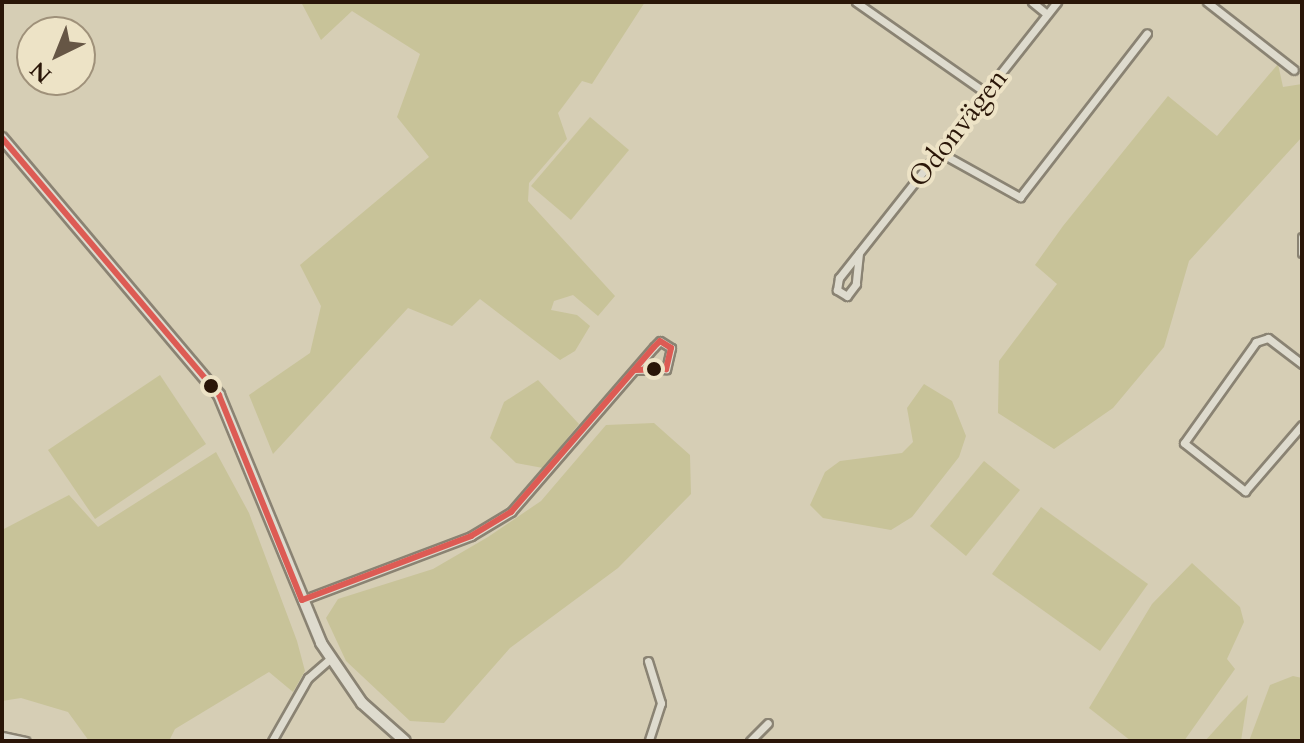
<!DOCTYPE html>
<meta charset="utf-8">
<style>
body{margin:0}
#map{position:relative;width:1304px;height:743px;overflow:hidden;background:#d6ceb5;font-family:Cardo,serif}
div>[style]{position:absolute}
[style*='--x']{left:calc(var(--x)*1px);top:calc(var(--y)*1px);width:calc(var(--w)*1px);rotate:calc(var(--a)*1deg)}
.green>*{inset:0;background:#c8c399}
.roads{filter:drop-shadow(2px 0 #8a8373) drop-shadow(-2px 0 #8a8373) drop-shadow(0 2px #8a8373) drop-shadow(0 -2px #8a8373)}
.street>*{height:7px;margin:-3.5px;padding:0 3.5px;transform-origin:3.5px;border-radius:3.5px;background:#dedbce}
.secondary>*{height:10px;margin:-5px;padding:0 5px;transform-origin:5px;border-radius:5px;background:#dedbce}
.bus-1>*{height:6px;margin:-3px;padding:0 3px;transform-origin:3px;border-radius:3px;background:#dd5b54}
.dots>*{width:22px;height:22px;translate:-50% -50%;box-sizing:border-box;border:4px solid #ede3c6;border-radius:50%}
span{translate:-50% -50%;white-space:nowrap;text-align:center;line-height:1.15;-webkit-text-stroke:8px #ede3c6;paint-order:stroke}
.street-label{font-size:28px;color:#2a1608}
.frame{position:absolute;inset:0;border:4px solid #2a1608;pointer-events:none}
.north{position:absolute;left:16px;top:16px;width:80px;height:80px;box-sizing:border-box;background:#ede3c6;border:2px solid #9f917a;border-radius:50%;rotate:223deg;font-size:22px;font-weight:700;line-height:32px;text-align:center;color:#2a1608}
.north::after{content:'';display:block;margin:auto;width:28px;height:36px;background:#665645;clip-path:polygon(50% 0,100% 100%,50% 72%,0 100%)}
</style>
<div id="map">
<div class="green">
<i style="clip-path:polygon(301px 2px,645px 2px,592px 84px,582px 81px,558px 113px,567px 139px,529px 183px,528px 201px,615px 296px,598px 316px,573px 295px,554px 301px,551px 310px,577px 315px,590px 326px,575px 351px,560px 360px,480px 299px,452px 326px,408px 308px,273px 454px,249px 395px,310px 353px,321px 306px,300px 265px,429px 157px,397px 117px,420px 54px,352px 11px,321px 40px)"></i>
<i style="clip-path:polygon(1278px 64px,1283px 87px,1302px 84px,1302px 137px,1189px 261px,1164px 347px,1113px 408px,1054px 449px,998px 413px,999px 361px,1057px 284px,1035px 265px,1063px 226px,1168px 96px,1217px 136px)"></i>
<i style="clip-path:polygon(590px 117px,629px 150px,571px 220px,531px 186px)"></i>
<i style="clip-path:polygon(160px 375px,206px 444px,95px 519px,48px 450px)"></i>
<i style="clip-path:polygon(538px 380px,579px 424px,543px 468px,516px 463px,490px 438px,504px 402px)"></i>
<i style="clip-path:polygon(924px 384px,952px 401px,966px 436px,959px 457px,912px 517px,891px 530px,823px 518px,810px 505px,825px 472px,840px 461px,902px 453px,913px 442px,907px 408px)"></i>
<i style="clip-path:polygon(654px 423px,690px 455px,691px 494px,618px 568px,510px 648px,444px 723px,410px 721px,346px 661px,326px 618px,338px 599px,433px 569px,488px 537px,541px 501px,606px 425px)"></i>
<i style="clip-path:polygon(216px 452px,249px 513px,297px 641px,305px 671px,293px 692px,269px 672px,175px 729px,169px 741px,89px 741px,68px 712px,21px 698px,2px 701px,2px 530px,69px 495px,98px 527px)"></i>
<i style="clip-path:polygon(984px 461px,1020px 490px,966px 556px,930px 526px)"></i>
<i style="clip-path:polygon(1041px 507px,1148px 584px,1100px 651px,992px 574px)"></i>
<i style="clip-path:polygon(1192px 563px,1240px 607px,1244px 622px,1227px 659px,1235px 669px,1184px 741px,1131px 741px,1089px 708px,1152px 604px)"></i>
<i style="clip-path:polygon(1293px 676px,1302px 678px,1302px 741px,1249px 741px,1270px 685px)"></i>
<i style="clip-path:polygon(1248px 695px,1241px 741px,1205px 741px,1232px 711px)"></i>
</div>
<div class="roads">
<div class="street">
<i style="--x:856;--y:2;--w:159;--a:35"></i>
<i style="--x:1032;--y:2;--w:19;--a:39"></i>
<i style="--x:1207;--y:2;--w:110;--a:38"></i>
<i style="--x:939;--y:152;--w:93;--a:29.1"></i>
<i style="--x:1020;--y:197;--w:207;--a:-52.2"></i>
<i style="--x:1302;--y:237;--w:16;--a:90"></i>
<i style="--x:859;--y:253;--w:31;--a:96"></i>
<i style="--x:856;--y:284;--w:15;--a:127"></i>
<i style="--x:847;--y:296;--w:12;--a:-149"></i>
<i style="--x:837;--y:290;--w:12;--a:-81"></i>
<i style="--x:839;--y:278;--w:352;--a:-51.7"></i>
<i style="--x:1302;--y:364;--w:43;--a:-142.6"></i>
<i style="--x:1268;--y:338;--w:13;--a:162"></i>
<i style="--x:1256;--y:342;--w:124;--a:125.5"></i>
<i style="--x:1184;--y:443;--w:78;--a:38.2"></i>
<i style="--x:1245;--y:491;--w:87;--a:-49.2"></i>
<i style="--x:302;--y:600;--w:181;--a:-20.7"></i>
<i style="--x:471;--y:536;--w:47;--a:-31"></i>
<i style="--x:511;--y:512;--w:218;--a:-49.1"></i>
<i style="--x:654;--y:347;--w:8;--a:-45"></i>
<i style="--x:660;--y:341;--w:13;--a:32"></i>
<i style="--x:671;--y:348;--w:22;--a:103"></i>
<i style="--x:666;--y:369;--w:31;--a:178"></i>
<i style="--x:648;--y:661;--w:44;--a:72.8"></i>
<i style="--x:661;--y:703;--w:40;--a:108"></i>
<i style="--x:2;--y:736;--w:24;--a:12"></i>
<i style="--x:272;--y:741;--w:73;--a:-60.3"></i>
<i style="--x:308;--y:678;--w:29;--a:-41"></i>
<i style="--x:750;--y:741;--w:25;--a:-45"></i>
</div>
<div class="secondary">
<i style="--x:2;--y:138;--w:336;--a:49.8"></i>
<i style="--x:219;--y:395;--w:268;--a:67.6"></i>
<i style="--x:321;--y:643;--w:73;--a:55.7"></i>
<i style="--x:362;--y:703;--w:57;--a:41.5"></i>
</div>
</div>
<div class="bus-1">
<i style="--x:2;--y:138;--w:336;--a:49.8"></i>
<i style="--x:219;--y:395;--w:221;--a:68"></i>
<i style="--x:302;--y:600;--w:181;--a:-20.7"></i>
<i style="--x:471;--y:536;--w:47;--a:-31"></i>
<i style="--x:511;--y:512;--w:218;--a:-49.1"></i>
<i style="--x:654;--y:347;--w:8;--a:-45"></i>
<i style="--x:660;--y:341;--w:13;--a:32"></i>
<i style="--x:671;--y:348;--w:22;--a:103"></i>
<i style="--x:666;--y:369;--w:31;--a:178"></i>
</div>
<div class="dots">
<i style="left:654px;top:369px;background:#2a1608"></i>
<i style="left:211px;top:386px;background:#2a1608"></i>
</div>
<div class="street-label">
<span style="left:958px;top:128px;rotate:-52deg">Odonvägen</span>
</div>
<div class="frame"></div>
<div class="north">N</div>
</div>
